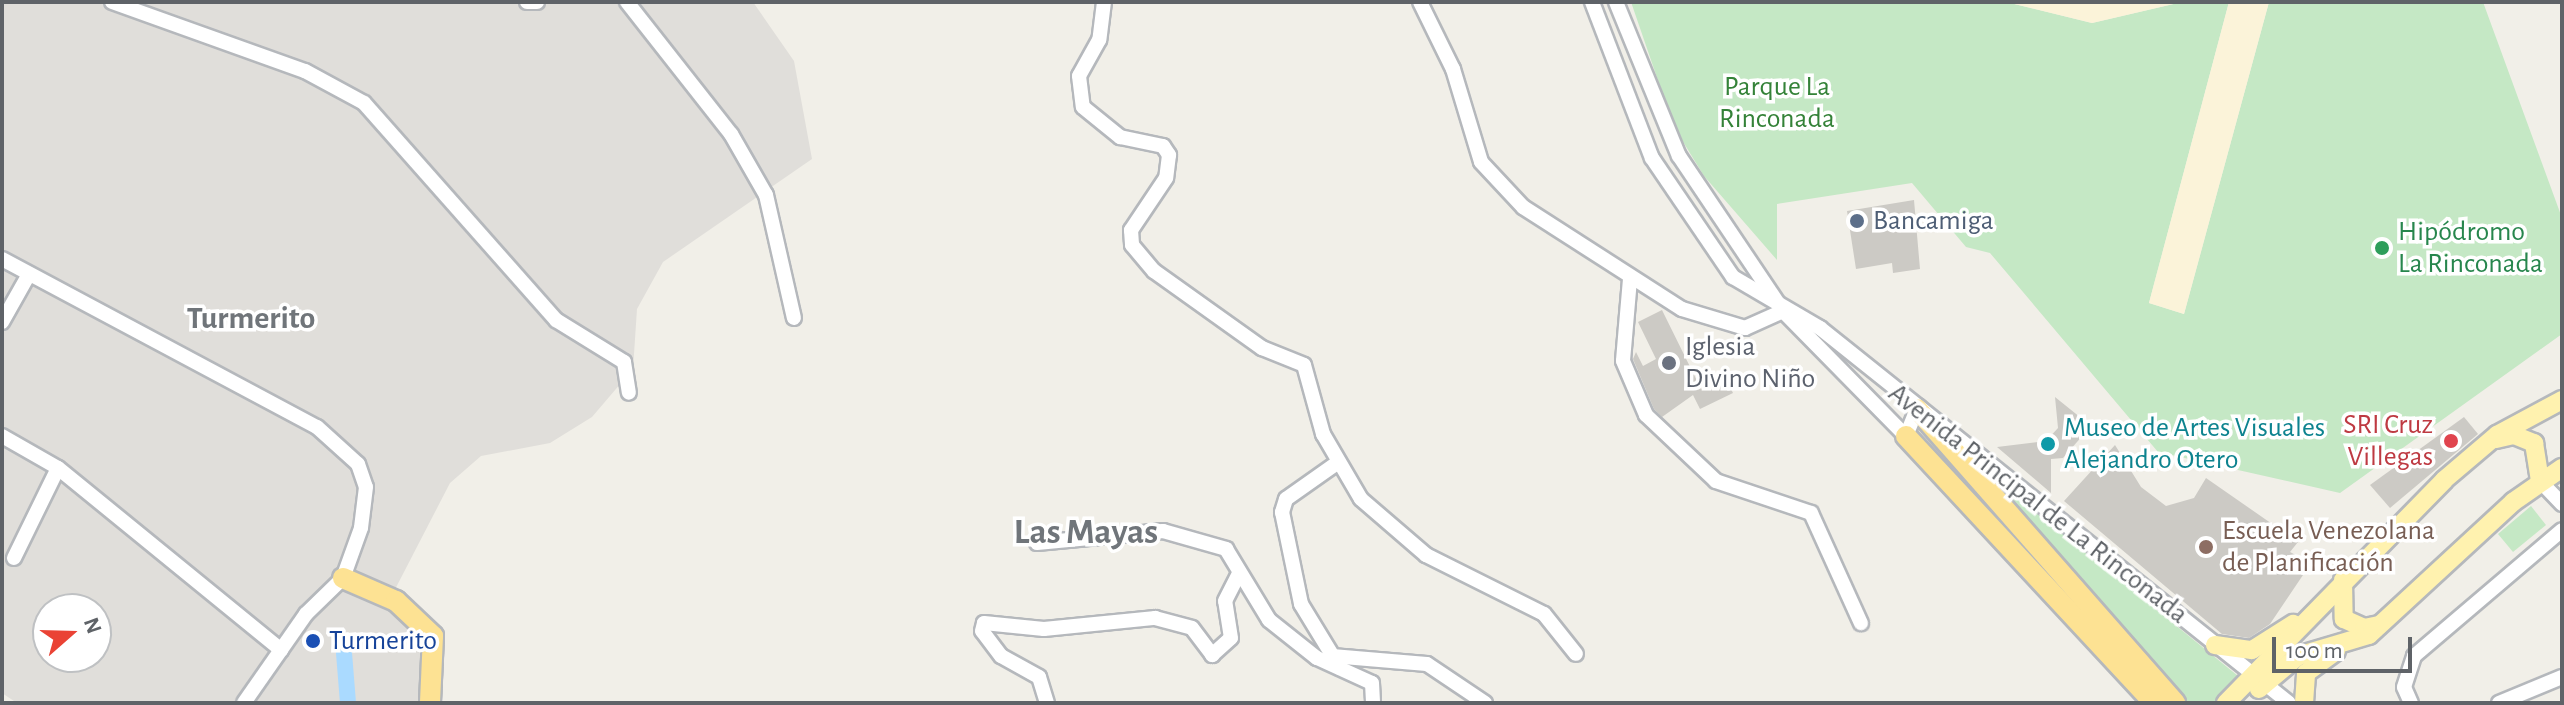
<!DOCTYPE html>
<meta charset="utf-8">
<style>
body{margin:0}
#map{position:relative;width:2564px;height:705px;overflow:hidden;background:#f1efe8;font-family:"Alegreya Sans",sans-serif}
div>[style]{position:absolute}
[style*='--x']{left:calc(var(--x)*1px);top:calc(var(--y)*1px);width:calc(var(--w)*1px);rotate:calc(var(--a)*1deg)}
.industrial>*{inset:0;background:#e0deda}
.green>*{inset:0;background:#c5e8c5}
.sand>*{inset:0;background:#fbf3d9}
.river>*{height:16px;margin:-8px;padding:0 8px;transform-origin:8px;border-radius:8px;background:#aadaff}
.building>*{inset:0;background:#cccac5}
.roads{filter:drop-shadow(2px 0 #b5b8bc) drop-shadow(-2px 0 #b5b8bc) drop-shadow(0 2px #b5b8bc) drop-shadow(0 -2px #b5b8bc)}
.minor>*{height:14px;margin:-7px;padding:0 7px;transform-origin:7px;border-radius:7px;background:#fff}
.major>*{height:18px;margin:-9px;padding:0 9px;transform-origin:9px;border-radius:9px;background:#fff2af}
.highway>*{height:20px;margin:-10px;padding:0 10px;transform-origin:10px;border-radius:10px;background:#fde293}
.dots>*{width:22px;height:22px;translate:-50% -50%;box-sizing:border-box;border:4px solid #fff;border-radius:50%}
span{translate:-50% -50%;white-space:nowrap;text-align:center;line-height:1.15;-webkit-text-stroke:7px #fff;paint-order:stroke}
.park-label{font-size:28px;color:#348238}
.service-label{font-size:28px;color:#4e5e75}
.left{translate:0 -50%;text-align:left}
.leisure-label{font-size:28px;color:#27864d}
.worship-label{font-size:28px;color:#5b616d}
.health-label{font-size:28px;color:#be3a42}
.right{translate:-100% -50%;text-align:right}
.culture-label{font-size:28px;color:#0d838f}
.street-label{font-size:28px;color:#5f6368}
.education-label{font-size:28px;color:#785e54}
.transit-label{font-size:28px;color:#164399}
.quarter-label{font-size:32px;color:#70757a;font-weight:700}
.district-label{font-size:36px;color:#70757a;font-weight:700}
.frame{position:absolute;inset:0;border:4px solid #5f6368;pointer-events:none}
.north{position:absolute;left:32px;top:593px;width:80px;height:80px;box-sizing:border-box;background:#fff;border:2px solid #bfc1c3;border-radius:50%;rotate:70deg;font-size:22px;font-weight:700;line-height:32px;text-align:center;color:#5f6368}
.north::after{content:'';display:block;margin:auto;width:28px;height:36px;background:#ea4335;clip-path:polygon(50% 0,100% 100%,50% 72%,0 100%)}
.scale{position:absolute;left:2272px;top:637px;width:140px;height:36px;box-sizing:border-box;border:4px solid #5f6368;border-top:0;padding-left:10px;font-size:24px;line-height:28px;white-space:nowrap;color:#5f6368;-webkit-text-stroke:6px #fff;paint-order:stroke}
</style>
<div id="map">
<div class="industrial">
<i style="clip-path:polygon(evenodd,2px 2px,753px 2px,794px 61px,812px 159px,663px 262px,637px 309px,633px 369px,592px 417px,550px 443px,481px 456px,450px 483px,389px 601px,423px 621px,434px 703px,17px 703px,2px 693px,2px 2px,48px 609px,96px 609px,96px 657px,48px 657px,48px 609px)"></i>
</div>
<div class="green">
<i style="clip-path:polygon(1631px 2px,2006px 2px,2092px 23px,2182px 2px,2229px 2px,2149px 303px,2184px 314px,2269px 2px,2483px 2px,2562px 218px,2562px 334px,2340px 493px,2158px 452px,1990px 253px,1966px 247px,1912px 183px,1777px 204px,1777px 260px,1704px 176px,1674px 127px)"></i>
<i style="clip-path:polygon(1987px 472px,2243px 680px,2216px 703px,2188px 703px)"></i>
<i style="clip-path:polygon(2531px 506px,2546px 525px,2513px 552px,2498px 534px)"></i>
</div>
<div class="sand">
<i style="clip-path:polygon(2006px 2px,2182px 2px,2092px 23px)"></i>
<i style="clip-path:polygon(2229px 2px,2269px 2px,2184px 314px,2149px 303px)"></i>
</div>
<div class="river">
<i style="--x:344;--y:653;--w:50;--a:85.4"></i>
</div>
<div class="building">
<i style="clip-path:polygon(1914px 200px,1920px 269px,1893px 273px,1892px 263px,1856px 269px,1847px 211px)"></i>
<i style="clip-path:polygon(1662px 310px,1701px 389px,1725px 377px,1733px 393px,1700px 409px,1693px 395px,1662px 417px,1654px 409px,1633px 359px,1636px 352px,1643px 366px,1656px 359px,1638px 322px)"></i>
<i style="clip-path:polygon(2055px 397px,2091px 426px,2063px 458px,2051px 459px,2051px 493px,1997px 447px,2046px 441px,2058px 428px)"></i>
<i style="clip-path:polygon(2464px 417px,2478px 434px,2390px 508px,2370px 485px)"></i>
<i style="clip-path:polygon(2115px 445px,2141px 487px,2166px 506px,2194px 498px,2206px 478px,2298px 542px,2290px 552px,2305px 560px,2297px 572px,2303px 575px,2270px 624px,2249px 638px,2222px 634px,2064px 501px)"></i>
</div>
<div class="roads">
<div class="minor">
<i style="--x:112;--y:2;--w:205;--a:19.7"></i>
<i style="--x:305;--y:71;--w:67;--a:28.5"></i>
<i style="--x:364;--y:103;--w:290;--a:48.5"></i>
<i style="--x:556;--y:320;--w:80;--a:31.7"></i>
<i style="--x:624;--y:362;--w:31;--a:81"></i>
<i style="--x:527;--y:2;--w:10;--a:0"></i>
<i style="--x:627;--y:2;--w:168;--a:51.8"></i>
<i style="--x:731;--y:134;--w:70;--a:60.2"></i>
<i style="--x:766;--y:195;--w:126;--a:77.2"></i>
<i style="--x:1104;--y:2;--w:38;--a:97"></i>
<i style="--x:1099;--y:40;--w:41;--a:119.1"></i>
<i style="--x:1079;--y:76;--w:31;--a:83"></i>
<i style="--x:1083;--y:107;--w:48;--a:39"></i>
<i style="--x:1120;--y:137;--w:44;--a:11.8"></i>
<i style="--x:1163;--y:146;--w:11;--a:56"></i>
<i style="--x:1169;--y:155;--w:23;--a:97"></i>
<i style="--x:1166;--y:178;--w:63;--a:123.9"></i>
<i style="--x:1131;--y:230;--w:15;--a:86"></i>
<i style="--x:1132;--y:245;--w:34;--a:50"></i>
<i style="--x:1154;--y:271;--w:133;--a:35.5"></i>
<i style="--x:1262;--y:348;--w:45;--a:22"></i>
<i style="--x:1304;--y:365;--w:72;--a:74.6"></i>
<i style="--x:1323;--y:434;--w:75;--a:59.7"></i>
<i style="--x:1361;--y:499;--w:86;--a:40.7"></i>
<i style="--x:1426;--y:555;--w:132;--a:26.6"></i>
<i style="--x:1544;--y:614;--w:51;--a:51.3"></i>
<i style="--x:1420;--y:2;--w:75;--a:63.8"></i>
<i style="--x:1453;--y:69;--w:97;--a:73.2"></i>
<i style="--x:1481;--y:162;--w:62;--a:47"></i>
<i style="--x:1523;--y:207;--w:189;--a:32.7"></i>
<i style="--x:1682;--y:309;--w:66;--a:16.8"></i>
<i style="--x:1745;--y:328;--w:42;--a:-24.1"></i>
<i style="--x:1592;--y:2;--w:167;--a:69"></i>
<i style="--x:1652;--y:158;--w:144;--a:55.8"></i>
<i style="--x:1733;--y:277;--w:101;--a:30.4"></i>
<i style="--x:1820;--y:328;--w:600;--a:38.64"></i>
<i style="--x:1616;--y:2;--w:166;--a:67.8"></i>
<i style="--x:1679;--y:156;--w:187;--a:56.1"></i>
<i style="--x:1783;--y:311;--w:175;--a:45.5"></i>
<i style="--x:1906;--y:436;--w:29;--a:-68"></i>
<i style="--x:2;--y:259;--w:357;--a:28.1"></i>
<i style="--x:317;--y:427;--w:55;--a:42.1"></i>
<i style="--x:358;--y:464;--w:24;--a:71"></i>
<i style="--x:366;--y:487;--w:41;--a:97"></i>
<i style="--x:361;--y:528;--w:53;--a:109.8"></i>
<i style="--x:343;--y:578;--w:52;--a:135.8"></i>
<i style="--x:306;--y:614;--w:108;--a:124.9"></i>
<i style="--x:1630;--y:279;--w:82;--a:94.9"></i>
<i style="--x:1623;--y:361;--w:59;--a:66.9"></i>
<i style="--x:1646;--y:415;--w:96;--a:43.3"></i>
<i style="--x:1716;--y:481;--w:100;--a:18.6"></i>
<i style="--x:1811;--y:513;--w:121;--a:65.6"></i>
<i style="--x:2;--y:322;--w:55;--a:-60.6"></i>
<i style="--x:2;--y:436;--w:64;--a:29.7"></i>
<i style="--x:58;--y:468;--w:288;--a:39.2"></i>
<i style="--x:1337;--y:463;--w:62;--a:144.8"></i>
<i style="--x:1286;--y:499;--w:14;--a:107"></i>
<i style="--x:1282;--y:512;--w:94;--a:78.3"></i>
<i style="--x:1301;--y:604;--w:75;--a:58.6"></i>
<i style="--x:2540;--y:481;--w:32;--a:46"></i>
<i style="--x:1037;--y:543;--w:127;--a:-5.4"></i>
<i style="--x:1163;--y:531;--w:66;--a:15.9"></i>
<i style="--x:1226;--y:549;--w:83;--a:58.8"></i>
<i style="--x:1269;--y:620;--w:61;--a:38.4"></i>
<i style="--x:1317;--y:658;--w:60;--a:24.4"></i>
<i style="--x:1372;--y:683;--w:20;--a:87"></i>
<i style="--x:14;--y:558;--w:100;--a:-63.9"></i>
<i style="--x:1332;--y:656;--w:95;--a:4.8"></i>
<i style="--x:1427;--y:664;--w:70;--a:33.9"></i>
<i style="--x:1047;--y:703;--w:27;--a:-107"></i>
<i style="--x:1039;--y:677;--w:43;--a:-151.1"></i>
<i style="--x:1001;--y:656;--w:31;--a:-127"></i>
<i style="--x:982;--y:631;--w:8;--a:-76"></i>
<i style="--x:984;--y:623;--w:60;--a:5.7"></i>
<i style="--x:1044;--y:629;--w:112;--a:-5.7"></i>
<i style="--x:1155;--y:618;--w:38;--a:15"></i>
<i style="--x:1192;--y:628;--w:34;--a:53"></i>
<i style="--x:1212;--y:655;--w:25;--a:-42"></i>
<i style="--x:1231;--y:638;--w:37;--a:-99"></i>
<i style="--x:1225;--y:601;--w:30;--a:-63"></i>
<i style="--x:2411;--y:703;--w:17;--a:-114"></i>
<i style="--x:2404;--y:687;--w:33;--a:-72"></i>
<i style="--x:2414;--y:656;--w:194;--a:-40.4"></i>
<i style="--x:2499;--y:703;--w:68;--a:-22.4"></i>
</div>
<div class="major">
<i style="--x:2496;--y:439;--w:18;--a:-13"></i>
<i style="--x:2514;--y:435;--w:22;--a:22"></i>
<i style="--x:2534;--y:443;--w:38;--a:81"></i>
<i style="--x:2343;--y:580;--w:39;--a:89"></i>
<i style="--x:2344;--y:619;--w:22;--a:24"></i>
<i style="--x:2364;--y:628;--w:15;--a:-11"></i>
<i style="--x:2215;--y:645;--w:37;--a:8"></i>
<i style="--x:2252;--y:650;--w:49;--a:-32.4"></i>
<i style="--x:2259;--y:689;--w:51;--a:-40.2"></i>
<i style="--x:2298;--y:656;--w:74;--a:-16.5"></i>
<i style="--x:2369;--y:635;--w:196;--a:-42.7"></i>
<i style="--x:2513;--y:502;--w:60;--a:-34.8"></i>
<i style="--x:2226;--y:703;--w:312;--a:-45.6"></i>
<i style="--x:2444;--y:480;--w:70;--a:-40.3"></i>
<i style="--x:2497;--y:435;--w:74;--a:-28.3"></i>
<i style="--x:2304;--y:703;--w:30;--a:-86"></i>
<i style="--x:2306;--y:673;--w:37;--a:-36"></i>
</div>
<div class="highway">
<i style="--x:1917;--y:409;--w:391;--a:48.7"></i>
<i style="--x:1906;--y:436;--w:364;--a:47.1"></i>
<i style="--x:343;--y:578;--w:58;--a:23.5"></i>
<i style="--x:396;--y:601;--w:51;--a:43.4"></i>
<i style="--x:433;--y:636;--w:67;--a:92.6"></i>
</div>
</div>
<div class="dots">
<i style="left:1857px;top:221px;background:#5c6f8a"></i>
<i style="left:2382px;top:248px;background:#2e9e5b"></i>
<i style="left:1669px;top:363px;background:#6b7280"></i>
<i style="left:2451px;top:441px;background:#e0444e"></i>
<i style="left:2048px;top:444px;background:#0f9aa8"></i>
<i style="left:2206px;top:547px;background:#8d6e63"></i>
<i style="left:313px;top:641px;background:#1a4fb4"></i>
</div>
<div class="park-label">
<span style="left:1777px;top:103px">Parque La<br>Rinconada</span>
</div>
<div class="service-label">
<span class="left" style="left:1873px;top:221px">Bancamiga</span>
</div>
<div class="leisure-label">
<span class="left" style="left:2398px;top:248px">Hipódromo<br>La Rinconada</span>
</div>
<div class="worship-label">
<span class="left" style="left:1685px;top:363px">Iglesia<br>Divino Niño</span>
</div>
<div class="health-label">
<span class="right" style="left:2433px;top:441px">SRI Cruz<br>Villegas</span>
</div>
<div class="culture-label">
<span class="left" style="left:2064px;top:444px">Museo de Artes Visuales<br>Alejandro Otero</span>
</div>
<div class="street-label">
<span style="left:2038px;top:504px;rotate:38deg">Avenida Principal de La Rinconada</span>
</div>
<div class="education-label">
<span class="left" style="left:2222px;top:547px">Escuela Venezolana<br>de Planificación</span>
</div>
<div class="transit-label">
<span class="left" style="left:329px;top:641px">Turmerito</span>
</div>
<div class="quarter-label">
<span style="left:251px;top:318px">Turmerito</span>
</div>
<div class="district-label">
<span style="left:1086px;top:533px">Las Mayas</span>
</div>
<div class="frame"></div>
<div class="north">N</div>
<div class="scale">100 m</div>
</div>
